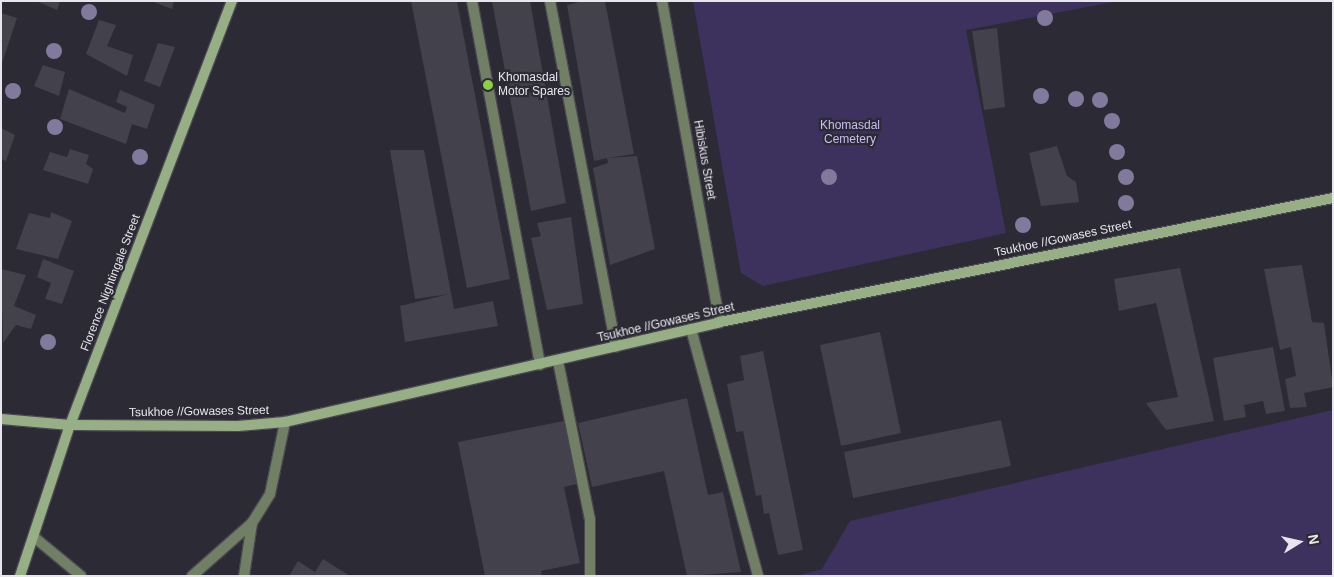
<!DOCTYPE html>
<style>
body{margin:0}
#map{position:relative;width:1334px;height:577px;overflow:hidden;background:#2c2a34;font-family:Helvetica,sans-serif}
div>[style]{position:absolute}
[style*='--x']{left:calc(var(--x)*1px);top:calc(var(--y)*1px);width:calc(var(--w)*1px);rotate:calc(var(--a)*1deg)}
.green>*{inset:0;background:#3d325e}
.building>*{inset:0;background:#43414c}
.roads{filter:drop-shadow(1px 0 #4a4852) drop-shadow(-1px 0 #4a4852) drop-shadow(0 1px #4a4852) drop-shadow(0 -1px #4a4852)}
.lane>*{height:10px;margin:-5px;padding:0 5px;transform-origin:5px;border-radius:5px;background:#718065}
.secondary>*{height:10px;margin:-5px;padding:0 5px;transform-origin:5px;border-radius:5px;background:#97af84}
.trees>*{width:16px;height:16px;margin:-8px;border-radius:50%;background:#827a9d}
.dots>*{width:14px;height:14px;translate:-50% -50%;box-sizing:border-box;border:2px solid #2c2a34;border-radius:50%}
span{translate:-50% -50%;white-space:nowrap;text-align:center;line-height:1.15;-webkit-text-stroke:4.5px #2c2a34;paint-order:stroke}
.poi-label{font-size:12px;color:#e8e6ed}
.left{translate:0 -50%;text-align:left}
.park-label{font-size:12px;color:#c8bcf3}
.street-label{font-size:12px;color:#e8e6ed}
.frame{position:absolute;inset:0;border:2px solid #e8e6ed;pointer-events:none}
.north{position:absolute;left:1274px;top:517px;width:50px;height:50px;-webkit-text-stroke:4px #2c2a34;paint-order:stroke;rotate:80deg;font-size:14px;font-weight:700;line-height:20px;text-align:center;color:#e8e6ed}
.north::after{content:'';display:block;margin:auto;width:18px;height:22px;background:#e8e6ed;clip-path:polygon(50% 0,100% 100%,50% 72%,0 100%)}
</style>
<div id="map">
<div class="green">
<i style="clip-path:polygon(693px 1px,1119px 1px,966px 30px,1006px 233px,763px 286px,741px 273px)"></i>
<i style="clip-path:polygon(1333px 410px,1333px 576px,797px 576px,822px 569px,850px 521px)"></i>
</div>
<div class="building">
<i style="clip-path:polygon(36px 1px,60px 1px,57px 10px)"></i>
<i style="clip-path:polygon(151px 1px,174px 1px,172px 9px)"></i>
<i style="clip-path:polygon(411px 1px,457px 1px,510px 279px,467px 288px)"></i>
<i style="clip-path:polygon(492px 1px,530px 1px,566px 203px,531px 211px)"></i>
<i style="clip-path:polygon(583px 1px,605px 1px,634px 154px,607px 158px,637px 156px,655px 249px,610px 265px,593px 168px,608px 163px,607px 158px,594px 161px,567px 5px)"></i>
<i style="clip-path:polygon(1px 13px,17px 18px,2px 63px,1px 62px)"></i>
<i style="clip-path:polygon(99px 20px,116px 25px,107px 46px,133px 55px,127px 76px,86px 54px)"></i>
<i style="clip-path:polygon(997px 28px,1005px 107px,984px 110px,972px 31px)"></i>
<i style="clip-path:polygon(158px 43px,175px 47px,160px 87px,144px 81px)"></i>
<i style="clip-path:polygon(43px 65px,65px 72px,59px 96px,34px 86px)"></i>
<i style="clip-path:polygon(69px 89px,125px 113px,127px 107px,116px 102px,120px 90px,155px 105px,147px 129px,132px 124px,126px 144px,60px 119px)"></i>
<i style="clip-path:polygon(1px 128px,15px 135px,6px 161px,1px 159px)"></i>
<i style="clip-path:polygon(1057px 146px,1067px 176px,1076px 182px,1079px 202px,1041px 206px,1029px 153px)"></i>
<i style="clip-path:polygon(70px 149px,89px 155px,86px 164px,93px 169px,88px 184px,43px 170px,50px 152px,67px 157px)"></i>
<i style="clip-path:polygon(390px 150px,424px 150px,454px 309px,493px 301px,498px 326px,405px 342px,400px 306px,449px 294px,415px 299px)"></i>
<i style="clip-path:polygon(51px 212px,72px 221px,58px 259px,16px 249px,29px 213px,50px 218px)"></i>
<i style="clip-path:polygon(571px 217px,583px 304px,547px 310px,531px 238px,541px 236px,537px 223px)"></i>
<i style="clip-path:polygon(43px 259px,74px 271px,62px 304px,45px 299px,51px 283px,37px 277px)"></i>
<i style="clip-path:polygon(1302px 265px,1312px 322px,1324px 323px,1333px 387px,1304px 393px,1307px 407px,1290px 408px,1285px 379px,1296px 376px,1291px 347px,1280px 350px,1264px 269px)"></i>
<i style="clip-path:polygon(1180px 268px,1214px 421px,1166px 430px,1146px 403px,1178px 397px,1156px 303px,1119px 311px,1114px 279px)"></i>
<i style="clip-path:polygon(1px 269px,26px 275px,14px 306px,36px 315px,31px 329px,16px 325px,3px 343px)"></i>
<i style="clip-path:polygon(880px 332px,901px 433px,841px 446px,820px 345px)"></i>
<i style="clip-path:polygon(1273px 347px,1285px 411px,1266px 414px,1263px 401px,1244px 405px,1246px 417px,1224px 421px,1213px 358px)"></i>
<i style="clip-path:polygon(763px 351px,803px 550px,778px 555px,769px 513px,764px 514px,761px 495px,756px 496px,743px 431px,736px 432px,727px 384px,744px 380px,740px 356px)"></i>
<i style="clip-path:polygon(687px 398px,708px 495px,723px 492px,741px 572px,687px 576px,664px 471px,592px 487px,578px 423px)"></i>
<i style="clip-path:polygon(1001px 420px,1011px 466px,853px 498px,844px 452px)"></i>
<i style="clip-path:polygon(564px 421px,577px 484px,564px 487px,580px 563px,541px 571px,542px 576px,485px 576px,458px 442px)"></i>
<i style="clip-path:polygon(323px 559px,350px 576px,289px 576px,298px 561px,315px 572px)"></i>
</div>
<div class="roads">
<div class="lane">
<i style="--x:472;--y:1;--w:370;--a:79.4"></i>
<i style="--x:550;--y:1;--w:352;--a:79.2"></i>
<i style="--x:662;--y:1;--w:326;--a:79.8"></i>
<i style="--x:691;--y:329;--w:256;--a:74.8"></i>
<i style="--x:558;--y:361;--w:161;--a:78.6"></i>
<i style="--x:590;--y:519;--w:57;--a:90"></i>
<i style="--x:34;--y:537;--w:61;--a:39.7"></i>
<i style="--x:192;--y:576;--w:80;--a:-41.5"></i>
<i style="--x:252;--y:523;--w:34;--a:-58"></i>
<i style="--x:270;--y:494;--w:74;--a:-78.2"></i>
<i style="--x:244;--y:576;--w:54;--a:-81.4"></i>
</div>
<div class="secondary">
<i style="--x:1;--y:419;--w:69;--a:5"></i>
<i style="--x:70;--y:425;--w:168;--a:0.3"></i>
<i style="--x:238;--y:426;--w:47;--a:-4.9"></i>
<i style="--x:285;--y:422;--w:446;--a:-12.9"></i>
<i style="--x:720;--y:322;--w:625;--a:-11.44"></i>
<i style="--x:20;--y:576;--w:159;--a:-71.7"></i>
<i style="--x:70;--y:425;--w:454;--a:-69.1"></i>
</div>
</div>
<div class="trees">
<i style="left:89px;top:12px"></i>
<i style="left:1045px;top:18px"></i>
<i style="left:54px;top:51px"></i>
<i style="left:13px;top:91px"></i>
<i style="left:1041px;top:96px"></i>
<i style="left:1076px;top:99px"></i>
<i style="left:1100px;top:100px"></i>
<i style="left:1112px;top:121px"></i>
<i style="left:55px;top:127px"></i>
<i style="left:1117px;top:152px"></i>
<i style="left:140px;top:157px"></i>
<i style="left:829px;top:177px"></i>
<i style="left:1126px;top:177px"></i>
<i style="left:1126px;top:203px"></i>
<i style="left:1023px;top:225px"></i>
<i style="left:48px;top:342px"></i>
</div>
<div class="dots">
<i style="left:488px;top:85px;background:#8dce44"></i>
</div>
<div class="poi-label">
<span class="left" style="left:498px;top:85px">Khomasdal<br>Motor Spares</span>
</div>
<div class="park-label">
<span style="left:850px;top:133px">Khomasdal<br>Cemetery</span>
</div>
<div class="street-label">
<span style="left:704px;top:160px;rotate:80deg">Hibiskus Street</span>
<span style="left:1063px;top:239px;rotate:-12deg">Tsukhoe //Gowases Street</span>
<span style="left:111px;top:283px;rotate:-69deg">Florence Nightingale Street</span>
<span style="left:666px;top:323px;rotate:-13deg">Tsukhoe //Gowases Street</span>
<span style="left:199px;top:412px;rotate:-1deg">Tsukhoe //Gowases Street</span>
</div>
<div class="frame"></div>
<div class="north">N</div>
</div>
